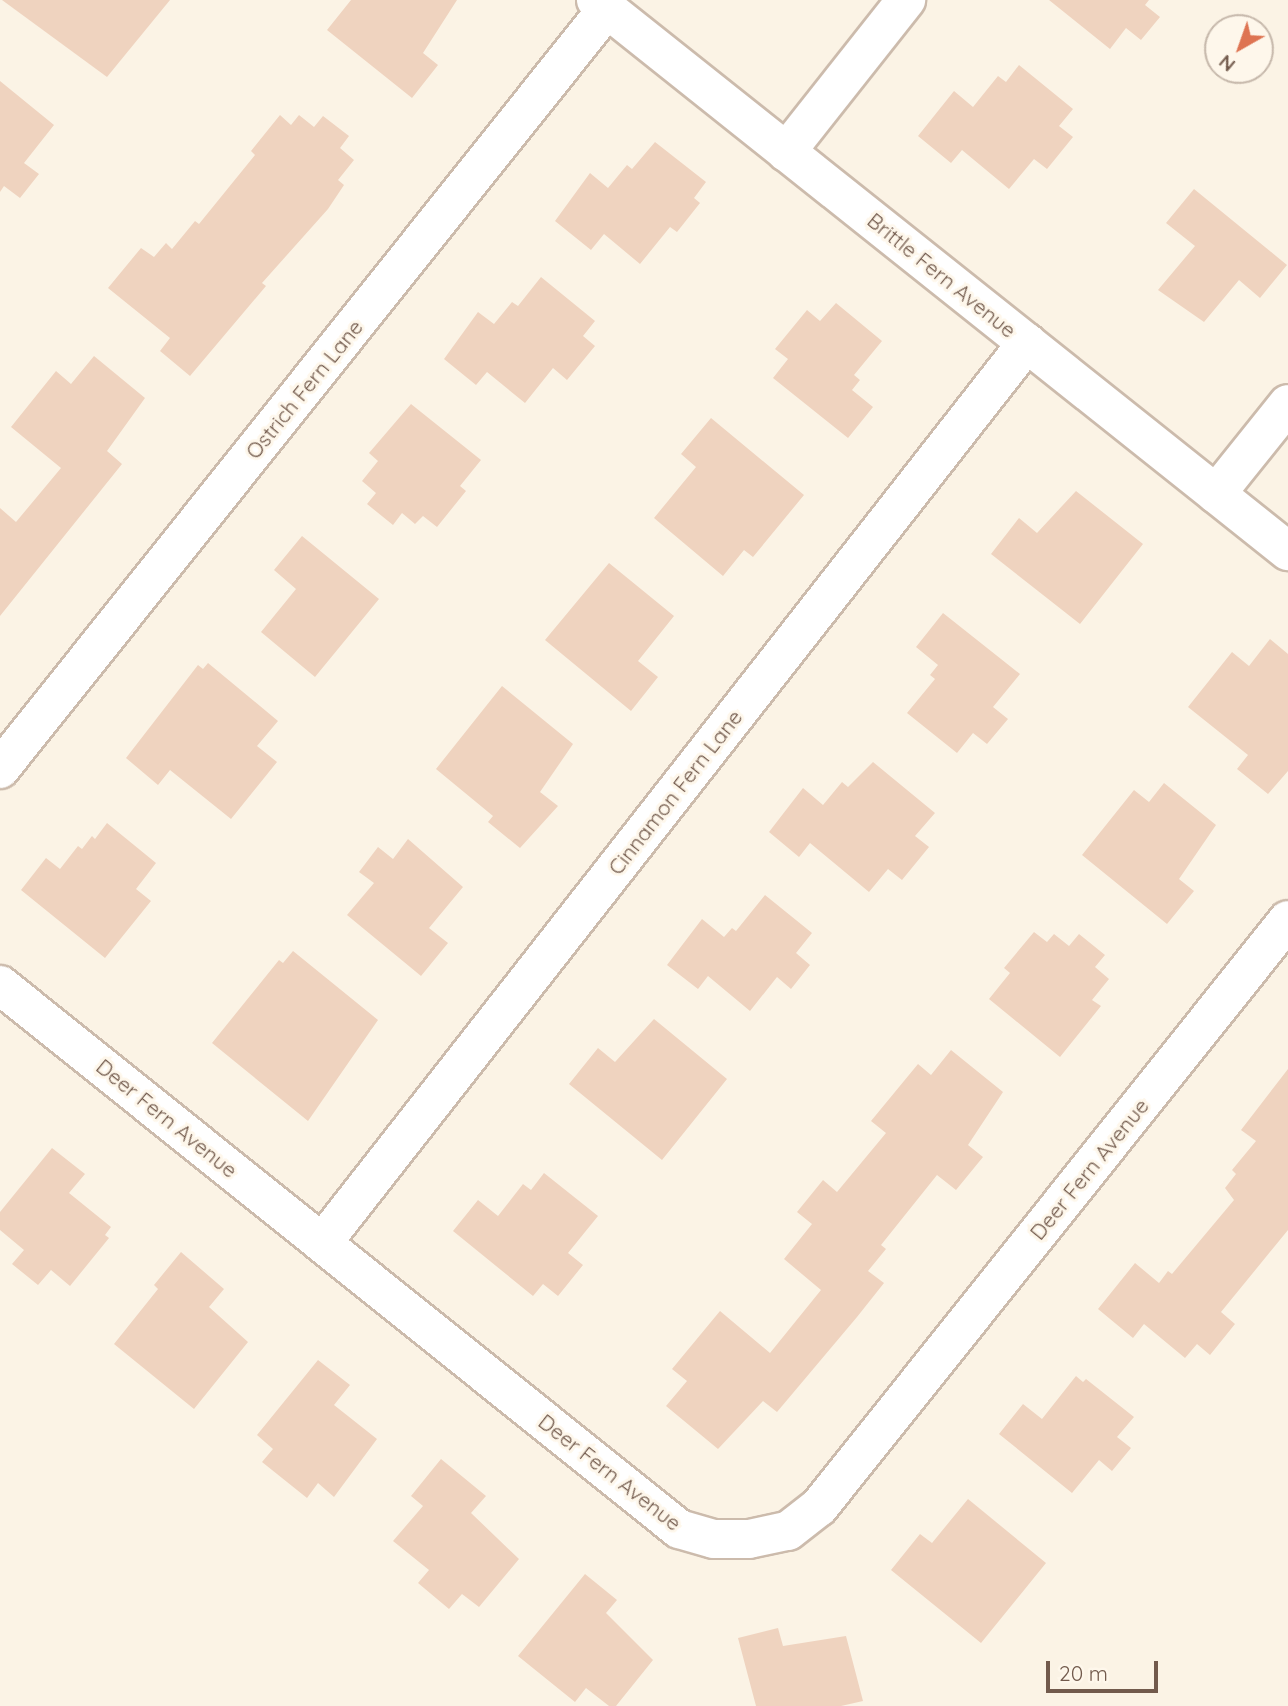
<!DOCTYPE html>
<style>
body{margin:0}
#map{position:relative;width:1288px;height:1706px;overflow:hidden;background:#fbf3e5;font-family:Quicksand,sans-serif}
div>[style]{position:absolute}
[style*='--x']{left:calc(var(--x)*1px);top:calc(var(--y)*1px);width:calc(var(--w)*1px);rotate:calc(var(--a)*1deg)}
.building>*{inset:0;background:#efd3bf}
.roads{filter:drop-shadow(2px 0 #ccbbac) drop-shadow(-2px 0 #ccbbac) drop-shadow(0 2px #ccbbac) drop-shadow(0 -2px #ccbbac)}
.street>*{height:38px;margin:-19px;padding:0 19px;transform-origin:19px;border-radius:19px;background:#fff}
span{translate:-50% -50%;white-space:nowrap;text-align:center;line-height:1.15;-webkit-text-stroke:6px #fef7eb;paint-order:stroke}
.street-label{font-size:21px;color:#725a4c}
.north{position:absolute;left:1204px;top:14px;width:70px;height:70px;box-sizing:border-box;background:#fef7eb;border:2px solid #c6b8ab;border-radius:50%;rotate:220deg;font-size:19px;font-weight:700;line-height:28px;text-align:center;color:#725a4c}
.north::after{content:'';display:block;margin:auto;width:24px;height:32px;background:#de7452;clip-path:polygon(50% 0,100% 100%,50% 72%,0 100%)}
.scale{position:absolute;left:1046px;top:1661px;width:112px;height:32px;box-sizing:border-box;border:4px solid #725a4c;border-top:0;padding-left:9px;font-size:21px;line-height:24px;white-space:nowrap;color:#725a4c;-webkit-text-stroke:5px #fef7eb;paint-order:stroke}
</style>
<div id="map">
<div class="building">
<i style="clip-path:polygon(2px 0,170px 0,107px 77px)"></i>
<i style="clip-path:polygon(351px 0,457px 0,423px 53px,438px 65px,412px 98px,327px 30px)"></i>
<i style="clip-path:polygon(1049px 0,1149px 0,1145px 5px,1160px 17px,1141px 40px,1126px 28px,1110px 49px)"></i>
<i style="clip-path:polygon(1019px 65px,1073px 109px,1059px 126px,1073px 137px,1047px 169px,1034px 159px,1009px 189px,962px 150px,951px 163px,918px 136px,954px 91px,973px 107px,998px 76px,1006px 82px)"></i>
<i style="clip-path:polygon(0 81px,54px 125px,24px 163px,39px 174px,20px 198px,4px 186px,0 192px)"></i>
<i style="clip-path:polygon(280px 115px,291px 125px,299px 115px,314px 127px,323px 116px,349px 136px,340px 148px,354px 160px,338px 180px,344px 185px,328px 209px,262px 283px,266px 286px,190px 376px,160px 351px,170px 338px,108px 288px,141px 248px,154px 257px,166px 243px,172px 249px,195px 221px,199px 224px,255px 155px,251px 151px)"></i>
<i style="clip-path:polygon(655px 142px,706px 182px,694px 198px,700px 203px,677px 232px,670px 227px,640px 264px,604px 234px,591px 250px,555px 221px,590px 173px,608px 188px,627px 165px,632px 169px)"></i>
<i style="clip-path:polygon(1194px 189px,1287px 265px,1260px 298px,1239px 280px,1204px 322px,1158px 290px,1195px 246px,1166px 223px)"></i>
<i style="clip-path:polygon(541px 277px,595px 321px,583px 336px,595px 346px,567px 380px,553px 368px,525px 403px,487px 372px,476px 385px,444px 359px,478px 312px,494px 324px,512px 302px,518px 306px)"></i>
<i style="clip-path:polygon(836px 303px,882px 341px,854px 375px,860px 380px,852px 390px,873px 407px,848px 438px,773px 378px,788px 359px,775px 349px,807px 310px,820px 321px)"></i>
<i style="clip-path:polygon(94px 356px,145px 398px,107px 451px,122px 464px,0 616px,0 508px,16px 522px,61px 468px,11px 427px,56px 371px,71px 384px)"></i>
<i style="clip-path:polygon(411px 404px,481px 460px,460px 486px,466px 491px,437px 527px,423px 516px,415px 524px,402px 513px,393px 525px,367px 504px,376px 493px,362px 481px,378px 461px,369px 453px)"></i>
<i style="clip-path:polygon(711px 418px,804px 495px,753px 557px,744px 550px,723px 576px,654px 518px,696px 467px,681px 454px)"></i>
<i style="clip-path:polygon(1076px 491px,1143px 544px,1080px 624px,991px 554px,1019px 518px,1037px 533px)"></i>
<i style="clip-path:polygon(302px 536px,379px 599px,315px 677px,261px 632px,296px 589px,274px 570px)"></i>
<i style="clip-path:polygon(609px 563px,674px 616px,638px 661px,658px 677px,631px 711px,545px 640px)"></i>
<i style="clip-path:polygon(943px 613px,1020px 674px,993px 707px,1008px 719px,987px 744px,973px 733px,957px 753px,907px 713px,935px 679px,930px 675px,938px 665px,916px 647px)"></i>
<i style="clip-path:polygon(1270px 639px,1288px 654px,1288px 771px,1268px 794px,1237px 769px,1248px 755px,1188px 707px,1232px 652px,1249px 666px)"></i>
<i style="clip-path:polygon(208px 663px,278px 721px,257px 746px,277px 762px,231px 819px,170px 770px,158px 785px,126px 758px,198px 665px,203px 669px)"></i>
<i style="clip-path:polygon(502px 686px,573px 744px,540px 792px,558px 806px,520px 848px,488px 822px,493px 816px,436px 769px)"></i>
<i style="clip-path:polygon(873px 762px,935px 813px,915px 836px,929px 847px,902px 880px,888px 869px,869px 892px,810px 843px,799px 857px,769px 832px,803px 788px,823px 805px,842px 782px,848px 787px)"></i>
<i style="clip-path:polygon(1164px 783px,1216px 825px,1179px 879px,1194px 891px,1167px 924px,1082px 855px,1134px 790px,1149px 802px)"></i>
<i style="clip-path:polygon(107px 823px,156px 863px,136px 889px,151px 901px,105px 958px,21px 890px,46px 858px,60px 869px,78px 846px,82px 849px,92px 836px,95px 839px)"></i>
<i style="clip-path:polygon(408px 839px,463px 887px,429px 928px,448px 943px,421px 976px,347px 915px,374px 883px,359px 872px,378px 847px,393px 859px)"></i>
<i style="clip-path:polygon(765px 895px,812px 933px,796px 953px,810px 965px,791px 989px,777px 977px,750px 1011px,708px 976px,698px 989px,667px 965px,702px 919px,724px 937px,732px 928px,736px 931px)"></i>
<i style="clip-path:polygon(1034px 932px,1047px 942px,1054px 934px,1069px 946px,1079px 934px,1105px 955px,1095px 967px,1109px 979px,1092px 1000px,1101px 1006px,1060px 1057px,989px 999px,1010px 973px,1004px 968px)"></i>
<i style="clip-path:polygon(293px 951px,378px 1020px,308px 1121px,212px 1043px,279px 960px,283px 963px)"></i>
<i style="clip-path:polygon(654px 1019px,727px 1079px,662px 1160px,569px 1084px,598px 1048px,615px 1062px)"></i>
<i style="clip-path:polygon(951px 1050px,1003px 1092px,968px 1145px,983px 1157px,956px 1190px,937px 1175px,881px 1245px,886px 1249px,868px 1271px,884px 1283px,857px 1317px,777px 1412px,763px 1401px,718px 1449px,666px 1406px,687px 1381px,672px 1369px,720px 1311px,770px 1353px,821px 1290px,784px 1259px,812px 1224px,797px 1212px,823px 1180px,837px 1192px,886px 1133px,871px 1121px,918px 1064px,931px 1075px)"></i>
<i style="clip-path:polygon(1288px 1069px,1288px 1230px,1221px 1312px,1235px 1324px,1210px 1355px,1197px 1344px,1185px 1358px,1144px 1324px,1133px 1338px,1098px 1309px,1135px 1263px,1159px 1283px,1168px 1271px,1172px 1274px,1234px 1200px,1225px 1188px,1236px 1174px,1232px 1170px,1256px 1141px,1241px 1130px)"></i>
<i style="clip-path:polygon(52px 1148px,85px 1174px,69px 1193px,111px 1227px,105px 1235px,109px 1238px,70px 1286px,51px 1270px,38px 1285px,12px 1264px,24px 1250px,0 1230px,0 1212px)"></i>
<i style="clip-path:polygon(544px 1173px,598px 1216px,568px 1253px,583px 1265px,558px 1296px,543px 1284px,533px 1296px,453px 1231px,478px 1200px,498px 1216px,523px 1184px,531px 1190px)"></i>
<i style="clip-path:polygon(181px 1252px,224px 1289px,209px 1307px,248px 1342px,194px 1409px,114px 1344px,158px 1289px,154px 1285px)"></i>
<i style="clip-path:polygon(318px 1360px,350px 1385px,334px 1405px,377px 1439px,334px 1497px,318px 1483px,307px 1498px,262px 1462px,273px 1449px,257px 1435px)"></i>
<i style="clip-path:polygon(1076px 1376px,1083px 1382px,1086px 1379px,1134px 1417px,1117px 1437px,1131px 1448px,1112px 1471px,1099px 1460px,1072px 1493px,999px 1434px,1023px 1404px,1042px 1419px)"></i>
<i style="clip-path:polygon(441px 1459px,486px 1496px,471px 1513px,519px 1559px,479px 1607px,462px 1594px,449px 1609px,418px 1583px,429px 1570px,393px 1541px,423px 1506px,411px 1496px)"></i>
<i style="clip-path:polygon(968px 1499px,1046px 1563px,981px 1643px,891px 1570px,920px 1534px,932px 1543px)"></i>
<i style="clip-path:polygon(585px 1574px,617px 1600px,606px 1613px,653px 1660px,616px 1706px,609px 1706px,586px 1688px,575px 1702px,518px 1656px)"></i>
<i style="clip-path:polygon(778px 1628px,783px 1646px,846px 1636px,863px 1701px,841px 1706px,756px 1706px,738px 1638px)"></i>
</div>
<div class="roads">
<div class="street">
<i style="--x:596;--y:0;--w:885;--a:38.53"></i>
<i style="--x:786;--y:152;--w:194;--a:-51.7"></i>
<i style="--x:1216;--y:494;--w:115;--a:-51.3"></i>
<i style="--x:0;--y:769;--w:973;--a:-51.39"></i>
<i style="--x:0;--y:985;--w:870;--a:38.7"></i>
<i style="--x:679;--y:1529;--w:36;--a:16"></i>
<i style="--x:714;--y:1539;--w:35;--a:0"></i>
<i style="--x:749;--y:1539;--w:40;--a:-12"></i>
<i style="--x:788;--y:1531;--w:39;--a:-38"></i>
<i style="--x:819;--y:1507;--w:751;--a:-51.38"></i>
<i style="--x:323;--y:1242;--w:1142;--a:-51.94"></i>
</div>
</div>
<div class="street-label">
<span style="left:942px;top:275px;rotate:39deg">Brittle Fern Avenue</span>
<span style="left:304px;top:389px;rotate:-51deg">Ostrich Fern Lane</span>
<span style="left:675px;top:792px;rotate:-52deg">Cinnamon Fern Lane</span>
<span style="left:167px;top:1118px;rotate:39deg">Deer Fern Avenue</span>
<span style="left:1089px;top:1169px;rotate:-51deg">Deer Fern Avenue</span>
<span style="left:610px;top:1472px;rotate:38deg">Deer Fern Avenue</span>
</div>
<div class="north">N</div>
<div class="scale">20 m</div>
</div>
